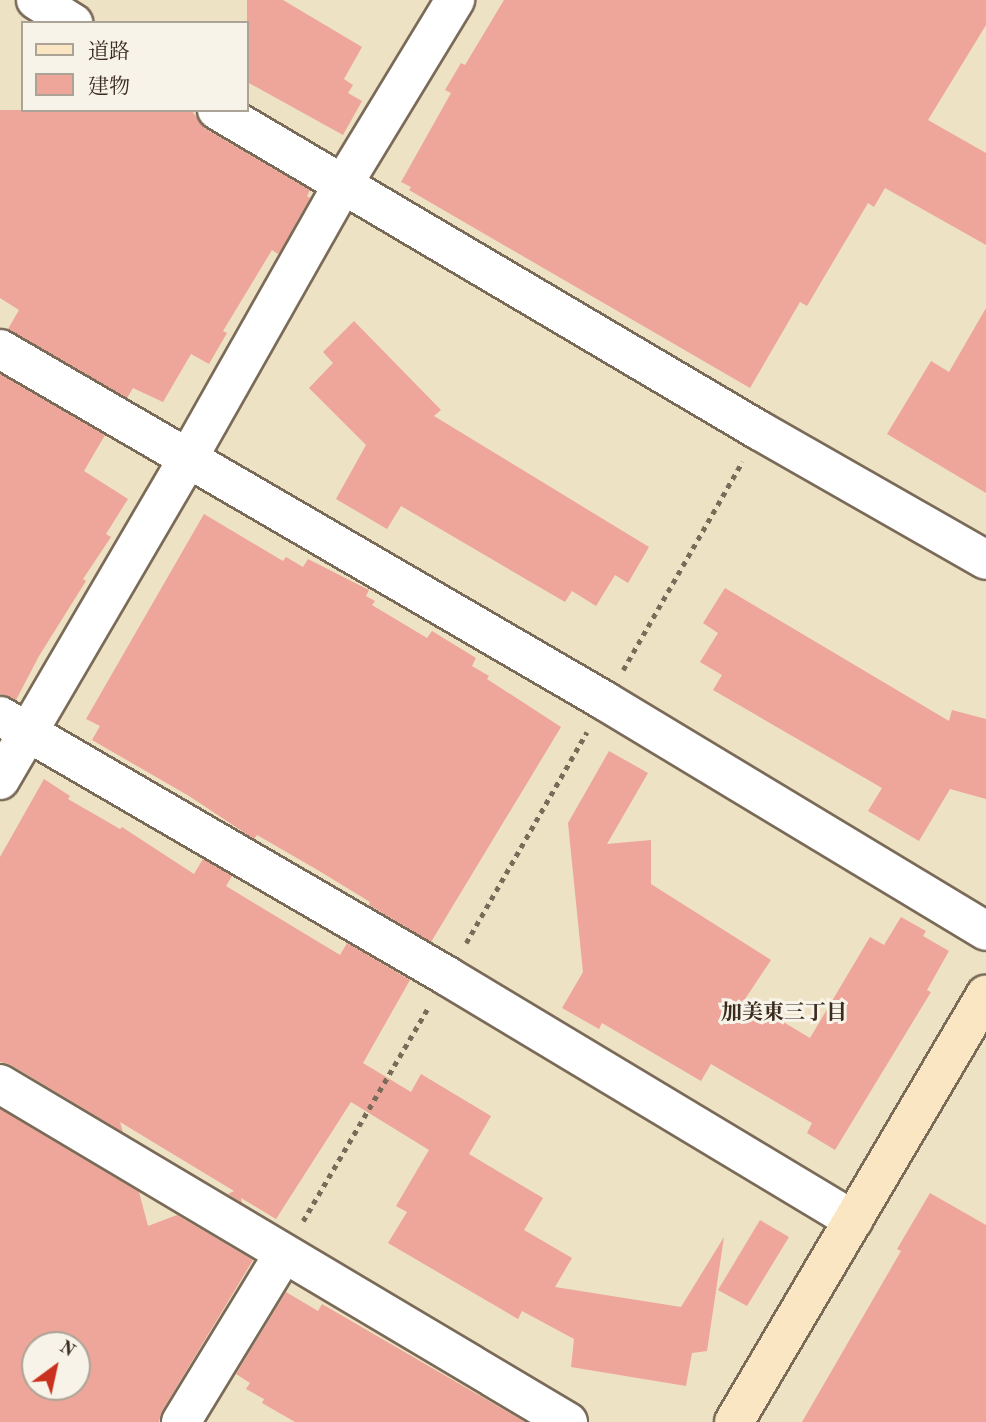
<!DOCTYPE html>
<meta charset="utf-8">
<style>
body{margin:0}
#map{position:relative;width:986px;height:1422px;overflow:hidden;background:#eee2c4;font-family:"Old Standard TT","Noto Serif JP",serif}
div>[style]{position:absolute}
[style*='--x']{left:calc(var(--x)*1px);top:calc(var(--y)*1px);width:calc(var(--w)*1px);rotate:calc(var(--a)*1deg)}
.building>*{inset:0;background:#eda699}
.path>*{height:4.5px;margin-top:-2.25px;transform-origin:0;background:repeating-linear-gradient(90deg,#7a6a58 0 5px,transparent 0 10px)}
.roads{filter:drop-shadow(2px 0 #7a6a58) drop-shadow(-2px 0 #7a6a58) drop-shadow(0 2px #7a6a58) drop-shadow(0 -2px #7a6a58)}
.street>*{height:38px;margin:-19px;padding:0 19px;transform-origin:19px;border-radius:19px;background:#fff}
.secondary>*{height:38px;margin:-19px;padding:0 19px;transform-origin:19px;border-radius:19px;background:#fbe6c4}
span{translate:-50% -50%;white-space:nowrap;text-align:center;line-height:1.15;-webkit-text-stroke:6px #f7f3e8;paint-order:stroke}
.neighbourhood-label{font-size:21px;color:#3b2a1e;font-weight:700}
.legend{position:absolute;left:21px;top:21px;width:228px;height:91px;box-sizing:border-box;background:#f7f3e8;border:2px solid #aca397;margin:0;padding:9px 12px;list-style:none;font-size:21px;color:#3b2a1e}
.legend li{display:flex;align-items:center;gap:14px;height:35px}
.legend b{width:35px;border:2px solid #aca397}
.north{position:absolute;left:21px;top:1331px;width:70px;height:70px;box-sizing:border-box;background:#f7f3e8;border:2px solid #aca397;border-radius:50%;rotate:33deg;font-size:19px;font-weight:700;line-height:28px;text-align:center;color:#3b2a1e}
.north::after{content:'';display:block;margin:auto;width:24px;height:32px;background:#c8321e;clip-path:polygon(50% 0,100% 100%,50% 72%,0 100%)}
</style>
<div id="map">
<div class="building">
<i style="clip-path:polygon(247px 0,283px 0,362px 47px,344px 79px,353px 85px,348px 93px,362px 101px,343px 135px,247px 82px)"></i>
<i style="clip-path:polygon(504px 0,986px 0,986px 25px,928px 120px,986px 153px,986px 245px,885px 188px,874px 207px,868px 203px,807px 306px,800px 302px,750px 388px,409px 190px,411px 187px,401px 182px,451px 93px,445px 90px,461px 63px,465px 65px)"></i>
<i style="clip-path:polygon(0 110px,191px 110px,206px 129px,310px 190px,307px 196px,310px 198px,281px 250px,278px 254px,272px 250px,223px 331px,227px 333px,209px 364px,191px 354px,163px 402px,133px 388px,127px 398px,8px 329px,19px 310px,0 298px)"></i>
<i style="clip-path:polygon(986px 308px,986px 493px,887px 434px,931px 361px,949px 372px)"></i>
<i style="clip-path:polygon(354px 321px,441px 410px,434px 416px,649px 547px,628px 583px,615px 575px,596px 606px,572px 591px,565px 602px,401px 506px,387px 529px,336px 499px,366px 445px,309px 388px,333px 363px,323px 352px)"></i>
<i style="clip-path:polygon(0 374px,105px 435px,84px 471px,128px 499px,106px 534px,111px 537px,83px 579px,86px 581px,39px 656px,16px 700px,0 694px)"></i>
<i style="clip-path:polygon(204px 514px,283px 561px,286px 557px,303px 567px,308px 559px,369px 590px,366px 596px,375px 601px,372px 605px,427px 638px,432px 631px,476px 658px,472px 666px,489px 676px,487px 679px,561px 727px,431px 942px,369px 905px,370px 902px,321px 872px,257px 835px,254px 839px,189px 796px,92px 740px,100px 726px,86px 719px)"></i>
<i style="clip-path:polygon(725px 588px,949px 721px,952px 710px,986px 719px,986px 799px,950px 789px,919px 841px,868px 811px,882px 788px,713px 690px,722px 675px,700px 662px,718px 633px,703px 623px)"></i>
<i style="clip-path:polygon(609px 751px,648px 773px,607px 844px,651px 840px,651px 884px,771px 960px,745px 999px,810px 1038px,870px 937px,884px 945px,901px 917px,926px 931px,923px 936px,949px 951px,927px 990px,931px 992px,835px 1150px,807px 1133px,812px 1123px,711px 1064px,701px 1081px,602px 1023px,599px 1029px,562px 1008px,583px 972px,568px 823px)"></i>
<i style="clip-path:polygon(44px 779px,70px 796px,68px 799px,120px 829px,122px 827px,194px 874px,203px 859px,232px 876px,226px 886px,340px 955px,347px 943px,410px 980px,363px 1063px,411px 1092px,421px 1074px,491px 1116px,469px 1154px,543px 1198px,524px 1230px,572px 1258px,555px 1287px,681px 1307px,724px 1237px,707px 1351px,692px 1353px,686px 1386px,571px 1367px,574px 1339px,522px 1311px,518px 1319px,388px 1243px,407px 1212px,396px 1206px,429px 1150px,351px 1102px,276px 1219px,241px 1198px,242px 1203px,228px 1194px,234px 1191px,120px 1122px,123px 1132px,11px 1065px,0 1062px,0 857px)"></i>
<i style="clip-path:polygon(evenodd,0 1109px,139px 1192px,148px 1226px,177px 1215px,253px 1260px,162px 1411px,159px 1422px,0 1422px,0 1109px,35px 1345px,77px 1345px,77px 1387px,35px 1387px,35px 1345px)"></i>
<i style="clip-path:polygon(930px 1193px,986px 1225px,986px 1422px,802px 1422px,901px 1251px,897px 1249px)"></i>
<i style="clip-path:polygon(760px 1220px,789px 1237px,747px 1306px,718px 1290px)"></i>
<i style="clip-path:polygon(286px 1292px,318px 1311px,322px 1304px,525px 1422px,295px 1422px,262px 1403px,264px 1399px,246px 1389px,250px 1383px,236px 1374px)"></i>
</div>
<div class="path">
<i style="--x:623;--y:670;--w:240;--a:-60.2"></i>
<i style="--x:466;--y:943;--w:243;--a:-60.2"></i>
<i style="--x:303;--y:1221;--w:247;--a:-59.6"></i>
</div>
<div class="roads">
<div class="street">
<i style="--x:36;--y:0;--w:44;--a:31.9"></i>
<i style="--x:217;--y:110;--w:631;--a:30.59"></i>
<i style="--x:760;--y:431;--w:260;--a:29.7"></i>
<i style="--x:0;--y:349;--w:700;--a:30.19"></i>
<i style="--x:605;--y:701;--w:445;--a:31.1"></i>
<i style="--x:0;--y:716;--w:517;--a:30.18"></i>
<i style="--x:447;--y:976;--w:474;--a:31"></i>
<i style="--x:0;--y:780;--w:373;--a:-59.7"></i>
<i style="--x:188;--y:458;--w:313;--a:-60.5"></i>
<i style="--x:342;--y:186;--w:218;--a:-58.7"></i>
<i style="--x:0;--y:1084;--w:661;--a:30.76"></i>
<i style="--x:181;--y:1422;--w:196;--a:-58.6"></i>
</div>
<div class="secondary">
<i style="--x:734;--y:1422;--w:496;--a:-59.5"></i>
</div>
</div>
<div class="neighbourhood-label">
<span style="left:784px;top:1014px">加美東三丁目</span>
</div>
<ul class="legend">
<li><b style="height:9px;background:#fbe6c4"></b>道路</li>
<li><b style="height:19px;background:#eda699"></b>建物</li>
</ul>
<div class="north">N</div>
</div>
